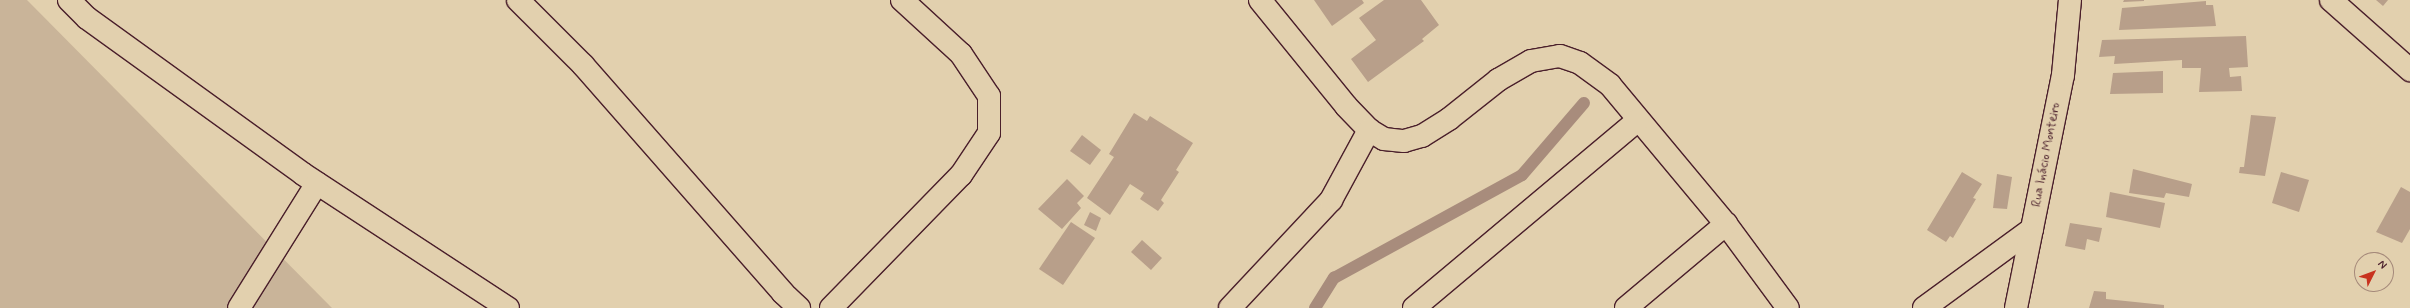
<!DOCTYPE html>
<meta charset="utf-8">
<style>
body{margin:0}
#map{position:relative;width:2410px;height:308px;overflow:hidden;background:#e2d0ae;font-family:Mynerve,sans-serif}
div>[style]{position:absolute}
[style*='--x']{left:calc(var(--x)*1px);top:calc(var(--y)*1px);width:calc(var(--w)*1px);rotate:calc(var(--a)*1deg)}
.green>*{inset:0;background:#c9b499}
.stream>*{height:12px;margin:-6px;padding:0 6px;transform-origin:6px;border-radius:6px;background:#a88c7c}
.building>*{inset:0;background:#b89f8a}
.roads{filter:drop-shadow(1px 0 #4a1f2b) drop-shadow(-1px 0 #4a1f2b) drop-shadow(0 1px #4a1f2b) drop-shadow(0 -1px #4a1f2b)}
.minor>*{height:22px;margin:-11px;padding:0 11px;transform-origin:11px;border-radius:11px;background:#e2d0ae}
span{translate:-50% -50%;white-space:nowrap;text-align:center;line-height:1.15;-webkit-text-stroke:3px #e2d0ae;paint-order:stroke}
.street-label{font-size:13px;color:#4a1f2b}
.north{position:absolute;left:2354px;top:252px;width:40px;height:40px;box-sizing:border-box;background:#e2d0ae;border:1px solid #a5897a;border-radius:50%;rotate:48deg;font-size:11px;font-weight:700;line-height:16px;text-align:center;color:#4a1f2b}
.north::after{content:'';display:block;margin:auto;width:14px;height:18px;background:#c8321e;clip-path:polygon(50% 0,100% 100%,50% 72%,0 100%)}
</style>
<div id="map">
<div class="green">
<i style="clip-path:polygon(0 0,27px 0,332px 308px,0 308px)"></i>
</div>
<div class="stream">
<i style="--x:1315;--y:308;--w:36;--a:-58"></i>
<i style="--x:1334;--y:278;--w:214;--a:-28.7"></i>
<i style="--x:1522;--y:175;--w:95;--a:-49.3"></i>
</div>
<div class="building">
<i style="clip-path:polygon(1314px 0,1362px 0,1364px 3px,1332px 26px)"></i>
<i style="clip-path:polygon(1384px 0,1421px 0,1439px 25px,1422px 39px,1424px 41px,1368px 82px,1351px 59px,1376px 40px,1359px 18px)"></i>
<i style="clip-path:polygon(2124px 0,2144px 0,2144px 1px,2123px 2px)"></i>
<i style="clip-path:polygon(2376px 0,2388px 0,2383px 6px)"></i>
<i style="clip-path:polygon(2206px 1px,2206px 5px,2213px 5px,2216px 26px,2119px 30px,2122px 8px)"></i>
<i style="clip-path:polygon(2246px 36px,2248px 67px,2229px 68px,2230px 77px,2241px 76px,2242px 91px,2199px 92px,2201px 68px,2182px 68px,2182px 60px,2114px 64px,2115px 56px,2099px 57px,2102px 40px)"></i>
<i style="clip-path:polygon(2163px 71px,2163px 93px,2110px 94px,2113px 73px)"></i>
<i style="clip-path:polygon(1134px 113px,1147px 121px,1150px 116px,1193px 143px,1176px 170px,1179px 172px,1161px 200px,1164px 203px,1158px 211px,1140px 199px,1144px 193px,1130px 184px,1110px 215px,1087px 198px,1114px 157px,1109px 154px)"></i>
<i style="clip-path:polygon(2251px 115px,2276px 117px,2265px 176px,2239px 173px,2240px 167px,2244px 167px)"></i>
<i style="clip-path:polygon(1082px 135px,1101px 150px,1090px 165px,1070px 151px)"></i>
<i style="clip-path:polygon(2133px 169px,2192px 184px,2189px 197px,2166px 193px,2164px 198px,2129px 193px)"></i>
<i style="clip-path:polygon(1962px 172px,1982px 184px,1973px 198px,1976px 199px,1953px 238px,1950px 236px,1946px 242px,1927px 230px)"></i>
<i style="clip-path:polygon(2281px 172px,2309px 180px,2299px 212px,2272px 203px)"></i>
<i style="clip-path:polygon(1997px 174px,2012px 177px,2007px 209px,1993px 208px)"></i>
<i style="clip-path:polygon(1067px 179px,1084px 196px,1077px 203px,1081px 208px,1062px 229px,1038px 209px)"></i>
<i style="clip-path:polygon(2401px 187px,2410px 192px,2410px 229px,2402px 243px,2376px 232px)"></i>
<i style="clip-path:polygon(2110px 192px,2165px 203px,2160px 228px,2106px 217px)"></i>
<i style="clip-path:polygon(1090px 212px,1101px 218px,1096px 231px,1084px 225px)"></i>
<i style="clip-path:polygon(1071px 222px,1095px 238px,1063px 285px,1039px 269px)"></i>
<i style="clip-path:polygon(2070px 223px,2102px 228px,2099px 242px,2087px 239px,2085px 250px,2065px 246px)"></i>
<i style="clip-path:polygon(1142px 240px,1162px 258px,1151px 270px,1131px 252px)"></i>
<i style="clip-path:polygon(2094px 291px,2106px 292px,2106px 299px,2164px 305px,2164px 308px,2089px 308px)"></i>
</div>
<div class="roads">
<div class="minor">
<i style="--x:69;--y:0;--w:25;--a:45"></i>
<i style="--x:87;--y:18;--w:266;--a:35.8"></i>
<i style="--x:303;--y:174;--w:245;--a:33.2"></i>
<i style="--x:518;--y:0;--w:92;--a:45"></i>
<i style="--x:583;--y:65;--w:303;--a:48.7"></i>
<i style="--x:783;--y:293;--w:22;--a:43"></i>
<i style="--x:1260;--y:0;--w:136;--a:50.9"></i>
<i style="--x:1346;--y:106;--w:33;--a:46"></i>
<i style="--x:1369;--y:130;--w:17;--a:31"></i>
<i style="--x:1384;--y:139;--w:20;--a:6"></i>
<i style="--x:1404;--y:141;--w:19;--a:-16"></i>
<i style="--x:1422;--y:136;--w:32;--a:-32"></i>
<i style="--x:1449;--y:119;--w:63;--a:-38.5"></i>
<i style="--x:1498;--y:80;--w:38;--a:-30"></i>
<i style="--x:1531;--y:61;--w:29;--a:-10"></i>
<i style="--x:1560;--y:56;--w:21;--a:19"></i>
<i style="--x:1580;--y:63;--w:37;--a:36"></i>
<i style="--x:1610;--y:85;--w:181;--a:50.2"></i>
<i style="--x:1726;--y:224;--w:104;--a:53.6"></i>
<i style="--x:2331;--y:0;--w:106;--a:41.5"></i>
<i style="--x:239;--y:308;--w:147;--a:-58"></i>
<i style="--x:831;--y:308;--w:186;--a:-45.7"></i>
<i style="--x:961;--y:175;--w:50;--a:-56.3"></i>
<i style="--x:989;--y:133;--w:37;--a:-90"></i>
<i style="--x:989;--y:96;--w:50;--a:-123.7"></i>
<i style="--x:961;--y:54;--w:80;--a:-137.5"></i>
<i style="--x:1230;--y:308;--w:148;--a:-46.9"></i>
<i style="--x:1331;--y:200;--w:80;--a:-61.5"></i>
<i style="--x:1414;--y:308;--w:292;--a:-40"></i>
<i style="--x:1626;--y:308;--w:131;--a:-40"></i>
<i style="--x:1924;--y:308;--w:134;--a:-36.2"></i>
<i style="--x:2016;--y:308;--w:238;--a:-78.6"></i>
<i style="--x:2063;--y:75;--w:75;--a:-84.7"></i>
</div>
</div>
<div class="street-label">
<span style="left:2047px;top:155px;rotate:-79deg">Rua Inácio Monteiro</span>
</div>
<div class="north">N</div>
</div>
